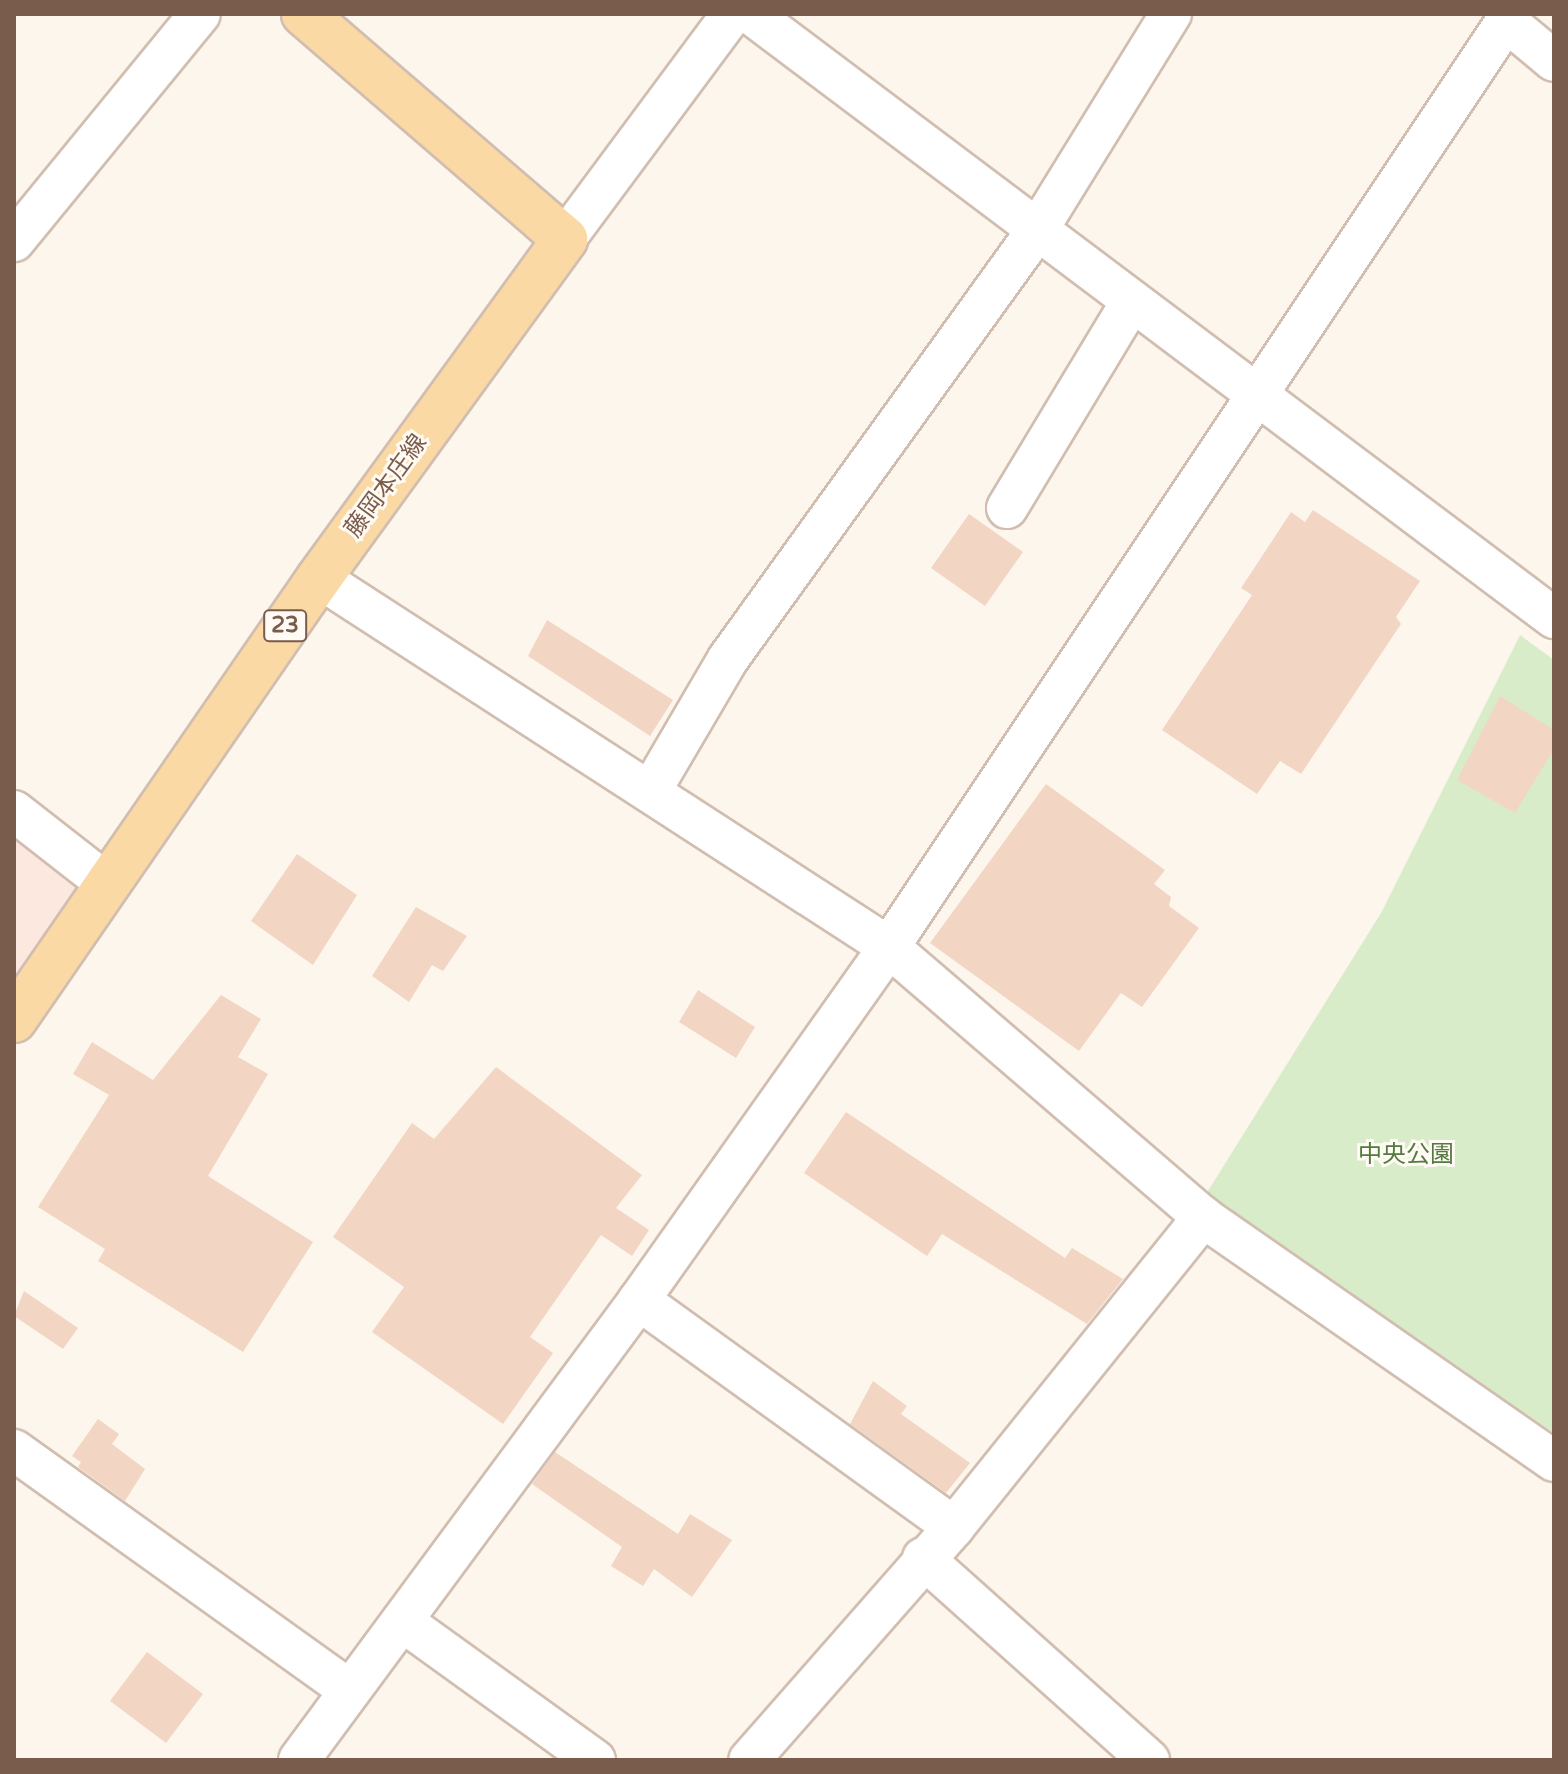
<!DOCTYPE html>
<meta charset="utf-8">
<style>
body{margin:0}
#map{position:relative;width:1568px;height:1774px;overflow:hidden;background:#fdf6ec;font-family:"Varela Round","Noto Sans JP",sans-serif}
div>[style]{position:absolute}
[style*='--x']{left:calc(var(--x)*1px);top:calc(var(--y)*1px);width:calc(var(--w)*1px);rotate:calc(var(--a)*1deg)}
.commercial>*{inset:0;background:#fde8e0}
.green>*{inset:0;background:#d8ecc9}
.building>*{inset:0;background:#f3d5c3}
.roads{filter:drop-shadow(2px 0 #d1beb0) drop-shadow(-2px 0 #d1beb0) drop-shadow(0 2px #d1beb0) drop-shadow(0 -2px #d1beb0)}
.minor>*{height:40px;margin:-20px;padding:0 20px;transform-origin:20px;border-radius:20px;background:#fff}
.major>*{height:44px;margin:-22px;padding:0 22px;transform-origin:22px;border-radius:22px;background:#fbd9a5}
span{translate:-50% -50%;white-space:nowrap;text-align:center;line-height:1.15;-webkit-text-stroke:6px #fffaf3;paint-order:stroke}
.shield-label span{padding:2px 6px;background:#fffaf3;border:2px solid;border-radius:6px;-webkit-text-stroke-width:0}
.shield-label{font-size:22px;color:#7a5c4d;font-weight:700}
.street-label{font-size:24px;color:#7a5c4d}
.park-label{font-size:24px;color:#537a41}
.frame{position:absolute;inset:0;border:16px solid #7a5c4d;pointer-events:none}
</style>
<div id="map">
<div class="commercial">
<i style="clip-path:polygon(14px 832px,80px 884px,14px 978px)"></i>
</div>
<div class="green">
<i style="clip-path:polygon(1520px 635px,1554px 660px,1554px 1433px,1203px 1199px,1381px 913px)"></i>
</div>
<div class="building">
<i style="clip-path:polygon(1313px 510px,1420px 581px,1396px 617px,1401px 624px,1301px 774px,1280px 761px,1257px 794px,1162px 730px,1252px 595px,1241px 588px,1291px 512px,1305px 522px)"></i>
<i style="clip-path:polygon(969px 514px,1023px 552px,985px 606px,931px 568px)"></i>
<i style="clip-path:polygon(547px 620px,673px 700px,650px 736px,528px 656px)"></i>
<i style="clip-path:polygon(1500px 696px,1554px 730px,1554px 749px,1515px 813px,1457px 780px)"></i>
<i style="clip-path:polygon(1046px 784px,1165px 870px,1154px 884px,1171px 897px,1169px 906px,1199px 928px,1142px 1007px,1121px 993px,1079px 1051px,930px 943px)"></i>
<i style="clip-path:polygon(297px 854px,357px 895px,313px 965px,251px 921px)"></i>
<i style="clip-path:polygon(416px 907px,467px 936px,443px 971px,432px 965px,409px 1002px,372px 976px)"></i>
<i style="clip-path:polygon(698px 990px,755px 1027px,736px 1058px,679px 1022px)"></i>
<i style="clip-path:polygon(221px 995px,261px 1019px,238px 1057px,268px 1074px,208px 1176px,313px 1242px,243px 1352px,98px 1261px,105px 1249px,38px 1207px,109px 1095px,73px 1074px,92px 1042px,153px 1080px)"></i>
<i style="clip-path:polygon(496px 1067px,642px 1175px,616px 1208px,649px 1230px,632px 1256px,601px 1235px,530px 1337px,553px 1353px,503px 1424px,372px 1332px,404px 1287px,333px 1237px,412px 1123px,434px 1139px)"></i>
<i style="clip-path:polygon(846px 1112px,1065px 1258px,1072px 1248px,1123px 1279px,1087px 1324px,942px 1234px,927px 1256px,804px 1173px)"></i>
<i style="clip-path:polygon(24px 1291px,78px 1328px,63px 1349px,14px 1316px)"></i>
<i style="clip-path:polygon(873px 1381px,907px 1406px,901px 1414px,970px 1463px,946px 1493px,850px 1424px)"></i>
<i style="clip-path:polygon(98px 1419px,119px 1434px,112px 1444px,145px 1469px,125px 1501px,78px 1467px,81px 1462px,72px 1456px)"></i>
<i style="clip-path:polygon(555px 1452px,678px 1534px,690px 1514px,732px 1540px,692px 1597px,654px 1569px,643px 1586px,611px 1566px,622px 1547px,532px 1484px)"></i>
<i style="clip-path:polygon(147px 1652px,203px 1694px,166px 1743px,110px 1701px)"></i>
</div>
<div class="roads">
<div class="minor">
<i style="--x:751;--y:14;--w:1005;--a:36.95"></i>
<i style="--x:1506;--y:21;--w:62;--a:39.8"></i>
<i style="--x:565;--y:239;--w:280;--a:-53.4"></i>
<i style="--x:14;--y:241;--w:293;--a:-50.7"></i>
<i style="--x:1007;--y:508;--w:242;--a:-58.9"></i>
<i style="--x:319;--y:578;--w:679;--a:32.92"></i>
<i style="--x:889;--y:947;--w:414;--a:40.7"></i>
<i style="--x:1203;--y:1217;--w:427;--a:34.8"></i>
<i style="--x:650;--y:792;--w:154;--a:-59.6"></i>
<i style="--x:728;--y:659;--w:530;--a:-54.21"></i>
<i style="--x:1038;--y:229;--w:253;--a:-58.3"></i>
<i style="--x:14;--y:811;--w:117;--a:38"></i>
<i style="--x:639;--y:1300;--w:388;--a:35.8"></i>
<i style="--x:954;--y:1527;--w:310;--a:131.3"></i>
<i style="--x:14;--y:1450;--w:412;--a:35.6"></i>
<i style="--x:954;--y:1527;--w:398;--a:-51.2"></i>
<i style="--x:923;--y:1558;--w:303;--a:41.8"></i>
<i style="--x:402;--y:1621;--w:238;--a:35.8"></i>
<i style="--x:299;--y:1760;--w:572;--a:-53.53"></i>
<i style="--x:639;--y:1300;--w:433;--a:-54.7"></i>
<i style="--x:889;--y:947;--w:1121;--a:-56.31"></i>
</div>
<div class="major">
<i style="--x:14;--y:1020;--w:537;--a:-55.39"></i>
<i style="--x:319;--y:578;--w:419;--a:-54"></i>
<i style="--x:565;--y:239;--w:345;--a:-139.2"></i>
</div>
</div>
<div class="shield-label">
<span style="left:285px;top:626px">23</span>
</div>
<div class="street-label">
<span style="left:386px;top:486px;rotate:-54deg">藤岡本庄線</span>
</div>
<div class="park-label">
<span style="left:1406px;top:1155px">中央公園</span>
</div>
<div class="frame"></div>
</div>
